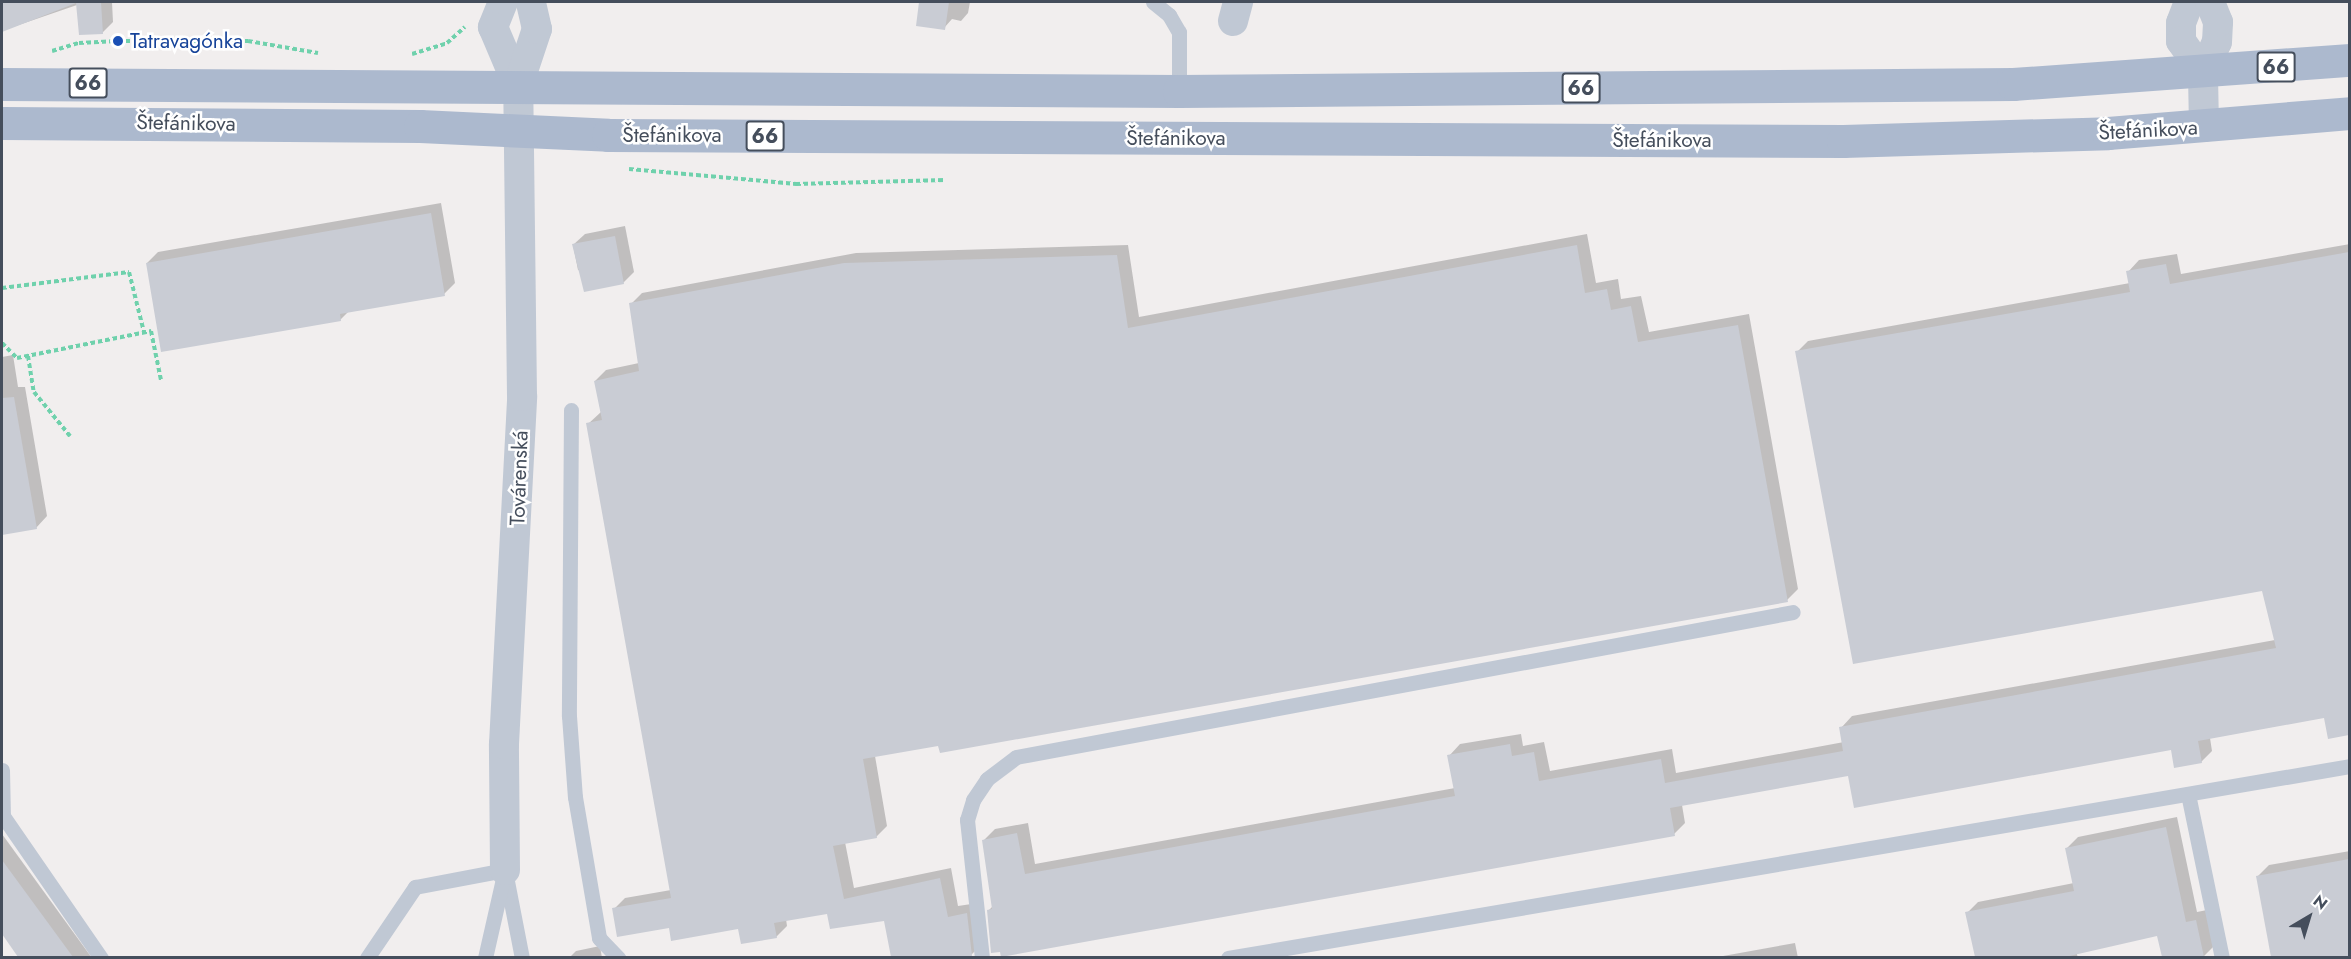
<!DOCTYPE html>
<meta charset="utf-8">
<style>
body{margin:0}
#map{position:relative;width:2351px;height:959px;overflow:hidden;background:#f1eeee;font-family:Jost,sans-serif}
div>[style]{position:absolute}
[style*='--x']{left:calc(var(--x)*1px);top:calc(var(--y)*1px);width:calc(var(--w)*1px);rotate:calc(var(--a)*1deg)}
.shadow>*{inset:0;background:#0003}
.building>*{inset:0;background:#c9ccd4}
.path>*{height:4px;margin-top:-2px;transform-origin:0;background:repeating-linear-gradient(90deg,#6fd1ac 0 4.5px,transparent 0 7.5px)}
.lane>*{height:15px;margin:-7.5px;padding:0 7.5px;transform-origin:7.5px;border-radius:7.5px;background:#c0c8d4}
.street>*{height:30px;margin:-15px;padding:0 15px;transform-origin:15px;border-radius:15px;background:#c0c8d4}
.primary>*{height:33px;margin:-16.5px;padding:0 16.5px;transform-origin:16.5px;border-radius:16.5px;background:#acb9ce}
.dots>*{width:16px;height:16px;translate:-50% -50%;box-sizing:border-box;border:3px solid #fff;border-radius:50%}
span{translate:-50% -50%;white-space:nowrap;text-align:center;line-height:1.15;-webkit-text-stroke:5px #fff;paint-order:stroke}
.shield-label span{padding:2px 4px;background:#fff;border:2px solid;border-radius:4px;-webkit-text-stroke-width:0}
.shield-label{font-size:20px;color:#454e5c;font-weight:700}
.transit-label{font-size:21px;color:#164399}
.left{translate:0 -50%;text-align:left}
.street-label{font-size:21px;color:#454e5c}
.frame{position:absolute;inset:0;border:3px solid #454e5c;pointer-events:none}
.north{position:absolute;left:2279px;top:887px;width:60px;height:60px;-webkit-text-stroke:4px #fff;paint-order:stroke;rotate:38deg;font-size:16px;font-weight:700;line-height:24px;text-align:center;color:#454e5c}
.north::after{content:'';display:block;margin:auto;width:21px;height:27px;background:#454e5c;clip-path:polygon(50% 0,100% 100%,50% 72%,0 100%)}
</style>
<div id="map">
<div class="shadow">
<i style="clip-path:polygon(2px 2px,112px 2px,113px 22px,102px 33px,77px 5px,7px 29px)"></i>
<i style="clip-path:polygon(921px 2px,970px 2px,968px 13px,961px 21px,952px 19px,944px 28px,917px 25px)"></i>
<i style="clip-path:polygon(441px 203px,455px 283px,444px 294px,349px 311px,340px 320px,147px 263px,158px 252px)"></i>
<i style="clip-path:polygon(625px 226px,634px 272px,623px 283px,578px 270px,573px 245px,585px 234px)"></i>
<i style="clip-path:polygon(1587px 234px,1596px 283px,1618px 279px,1621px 299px,1641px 296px,1649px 332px,1749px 314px,1798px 589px,1787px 600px,875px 756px,887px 826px,876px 837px,845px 842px,854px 888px,951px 868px,958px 906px,978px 903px,982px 944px,971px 955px,892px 958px,885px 919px,828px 912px,786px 919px,787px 926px,776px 937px,739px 928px,670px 926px,614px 909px,625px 898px,671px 890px,588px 424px,601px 412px,595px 381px,606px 370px,639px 363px,631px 304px,642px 293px,856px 253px,1128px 245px,1139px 317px)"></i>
<i style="clip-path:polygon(2350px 244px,2350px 734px,2329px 738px,2325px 717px,2210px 738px,2212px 751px,2201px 762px,2172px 749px,1849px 774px,1682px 805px,1685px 823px,1674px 834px,988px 911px,993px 906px,984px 840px,995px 829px,1028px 823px,1035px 864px,1455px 788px,1449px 756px,1460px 744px,1521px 734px,1523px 746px,1544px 742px,1550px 771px,1672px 749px,1676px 773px,1844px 742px,1841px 728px,1852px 716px,2275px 640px,2263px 589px,1797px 352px,1808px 341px,2130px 283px,2128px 272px,2139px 260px,2177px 254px,2181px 274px)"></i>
<i style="clip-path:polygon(13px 355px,18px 387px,25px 387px,47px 516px,36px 528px,2px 534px,2px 357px)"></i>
<i style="clip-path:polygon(2177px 817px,2197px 912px,2207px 910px,2214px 946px,2203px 957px,2164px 958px,2158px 934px,2076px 951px,2078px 958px,1976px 958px,1967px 913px,1978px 902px,2074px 883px,2067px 848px,2078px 837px)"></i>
<i style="clip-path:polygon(2px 834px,92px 958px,20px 958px,2px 932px)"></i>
<i style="clip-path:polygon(2350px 851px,2350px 958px,2273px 958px,2258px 876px,2269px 865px)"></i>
<i style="clip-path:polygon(1795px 943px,1798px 958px,1712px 958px)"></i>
<i style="clip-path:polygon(600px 946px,602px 958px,569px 958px,576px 951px)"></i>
</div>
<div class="building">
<i style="clip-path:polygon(2px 2px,101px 2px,103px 34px,79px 35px,76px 3px,2px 32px)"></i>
<i style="clip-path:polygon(919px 2px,949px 2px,945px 30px,916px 26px)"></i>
<i style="clip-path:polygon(431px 213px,445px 296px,340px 314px,341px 321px,161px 352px,146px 263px)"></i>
<i style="clip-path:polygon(615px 236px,624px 284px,584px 292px,572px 244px)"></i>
<i style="clip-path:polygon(1577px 245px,1585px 293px,1607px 289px,1611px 310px,1631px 306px,1638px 342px,1738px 325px,1788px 602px,940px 753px,938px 746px,863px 759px,877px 838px,833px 846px,844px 899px,940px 878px,948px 917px,967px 913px,972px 956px,891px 957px,884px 921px,830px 929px,827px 914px,774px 923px,777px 938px,741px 944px,738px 929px,671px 941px,669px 928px,617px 937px,612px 908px,671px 898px,586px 423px,602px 420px,594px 381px,639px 371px,629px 303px,844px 263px,1117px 255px,1128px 328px)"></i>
<i style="clip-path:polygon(2349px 252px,2349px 735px,2328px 739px,2324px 718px,2198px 741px,2202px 763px,2174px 768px,2171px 750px,1854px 808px,1848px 776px,1670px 808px,1675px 836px,1001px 957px,1000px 952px,991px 953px,987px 910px,992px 909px,982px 840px,1017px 833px,1025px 874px,1455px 796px,1447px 755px,1510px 744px,1512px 756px,1534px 752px,1539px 781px,1661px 759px,1665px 783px,1843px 751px,1839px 727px,2276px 648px,2262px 591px,1853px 664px,1795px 351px,2130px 292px,2126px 271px,2166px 264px,2170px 284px)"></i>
<i style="clip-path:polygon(14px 397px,37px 529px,2px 535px,2px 398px)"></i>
<i style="clip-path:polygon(2166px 827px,2186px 922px,2196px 920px,2204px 957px,2162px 957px,2157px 936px,2065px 957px,1975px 957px,1965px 912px,2074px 891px,2065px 848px)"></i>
<i style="clip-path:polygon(2349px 859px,2349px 957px,2271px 957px,2256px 876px)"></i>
<i style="clip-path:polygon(2px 860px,73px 957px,18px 957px,2px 934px)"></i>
</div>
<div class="path">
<i style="--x:52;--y:51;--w:28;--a:-17"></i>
<i style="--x:79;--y:43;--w:39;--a:-3"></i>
<i style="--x:118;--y:41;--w:130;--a:0"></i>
<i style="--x:248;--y:41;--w:71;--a:9.7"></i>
<i style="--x:412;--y:54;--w:37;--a:-17"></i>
<i style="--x:447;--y:43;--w:24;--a:-42"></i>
<i style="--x:629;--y:169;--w:168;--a:5.1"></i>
<i style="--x:796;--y:184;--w:149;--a:-1.5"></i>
<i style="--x:2;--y:288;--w:128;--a:-7.2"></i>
<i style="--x:129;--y:272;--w:62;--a:76"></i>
<i style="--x:2;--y:343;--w:21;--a:45"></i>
<i style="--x:17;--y:358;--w:137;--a:-11.4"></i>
<i style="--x:151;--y:331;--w:50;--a:78.5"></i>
<i style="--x:28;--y:356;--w:36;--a:81"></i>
<i style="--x:34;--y:392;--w:57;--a:50.7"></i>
</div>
<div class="lane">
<i style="--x:1153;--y:2;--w:21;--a:39"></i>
<i style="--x:1169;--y:15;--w:20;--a:60"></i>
<i style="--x:1179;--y:32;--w:59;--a:90"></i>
<i style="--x:571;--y:410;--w:306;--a:90.4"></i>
<i style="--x:569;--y:716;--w:81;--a:85.8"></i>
<i style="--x:575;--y:797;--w:143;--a:80.3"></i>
<i style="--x:599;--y:938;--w:28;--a:46"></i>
<i style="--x:2;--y:770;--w:46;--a:88.8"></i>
<i style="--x:3;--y:816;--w:173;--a:55.4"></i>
<i style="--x:2188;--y:794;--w:167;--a:78.3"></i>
<i style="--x:506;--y:876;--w:84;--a:79"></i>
<i style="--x:367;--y:958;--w:86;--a:-55.9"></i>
<i style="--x:415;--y:887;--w:92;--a:-10.7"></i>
<i style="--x:485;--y:958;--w:90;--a:-77.2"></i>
<i style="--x:982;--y:958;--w:139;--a:-96.2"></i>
<i style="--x:967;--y:820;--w:21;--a:-73"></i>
<i style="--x:973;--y:800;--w:25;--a:-56"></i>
<i style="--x:987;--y:779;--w:36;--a:-37"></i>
<i style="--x:1016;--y:757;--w:790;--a:-10.57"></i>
<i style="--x:1228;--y:958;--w:1138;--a:-9.71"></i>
</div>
<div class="street">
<i style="--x:503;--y:2;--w:27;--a:112"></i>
<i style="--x:493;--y:27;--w:64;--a:67"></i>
<i style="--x:2189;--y:2;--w:22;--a:111"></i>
<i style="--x:2181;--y:23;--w:18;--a:90"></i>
<i style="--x:2181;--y:41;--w:39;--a:55"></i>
<i style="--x:1233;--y:21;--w:20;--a:-75"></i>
<i style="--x:2204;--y:127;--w:54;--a:-91.1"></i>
<i style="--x:2203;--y:73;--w:34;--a:-66"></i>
<i style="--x:2217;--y:42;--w:20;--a:-87"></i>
<i style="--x:2218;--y:22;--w:22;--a:-112"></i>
<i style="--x:505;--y:870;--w:126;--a:-90.5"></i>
<i style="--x:504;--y:744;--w:348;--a:-87"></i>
<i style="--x:522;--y:396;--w:310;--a:-90.7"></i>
<i style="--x:518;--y:86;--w:60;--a:-71.6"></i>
<i style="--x:537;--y:29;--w:28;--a:-103"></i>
</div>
<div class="primary">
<i style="--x:2;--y:84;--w:1177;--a:0.34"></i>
<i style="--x:1179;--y:91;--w:834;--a:-0.48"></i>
<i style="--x:2013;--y:84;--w:338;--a:-4.1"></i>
<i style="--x:2;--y:123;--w:418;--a:0.4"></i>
<i style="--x:420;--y:126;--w:188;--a:2.7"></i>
<i style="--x:608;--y:135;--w:1235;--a:0.28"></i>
<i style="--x:1843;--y:141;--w:265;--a:-1.7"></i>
<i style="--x:2108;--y:133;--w:243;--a:-4.7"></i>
</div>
<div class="dots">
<i style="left:118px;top:41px;background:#1a4fb4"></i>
</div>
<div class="shield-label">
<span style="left:2276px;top:67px">66</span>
<span style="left:88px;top:83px">66</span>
<span style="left:1581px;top:88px">66</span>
<span style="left:765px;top:136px">66</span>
</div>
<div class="transit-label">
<span class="left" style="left:130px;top:41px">Tatravagónka</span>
</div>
<div class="street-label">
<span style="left:186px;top:123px;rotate:1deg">Štefánikova</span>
<span style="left:2148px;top:130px;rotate:-3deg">Štefánikova</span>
<span style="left:672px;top:135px">Štefánikova</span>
<span style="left:1176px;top:138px">Štefánikova</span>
<span style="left:1662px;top:140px">Štefánikova</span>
<span style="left:519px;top:478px;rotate:-88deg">Továrenská</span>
</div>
<div class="frame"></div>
<div class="north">N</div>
</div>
